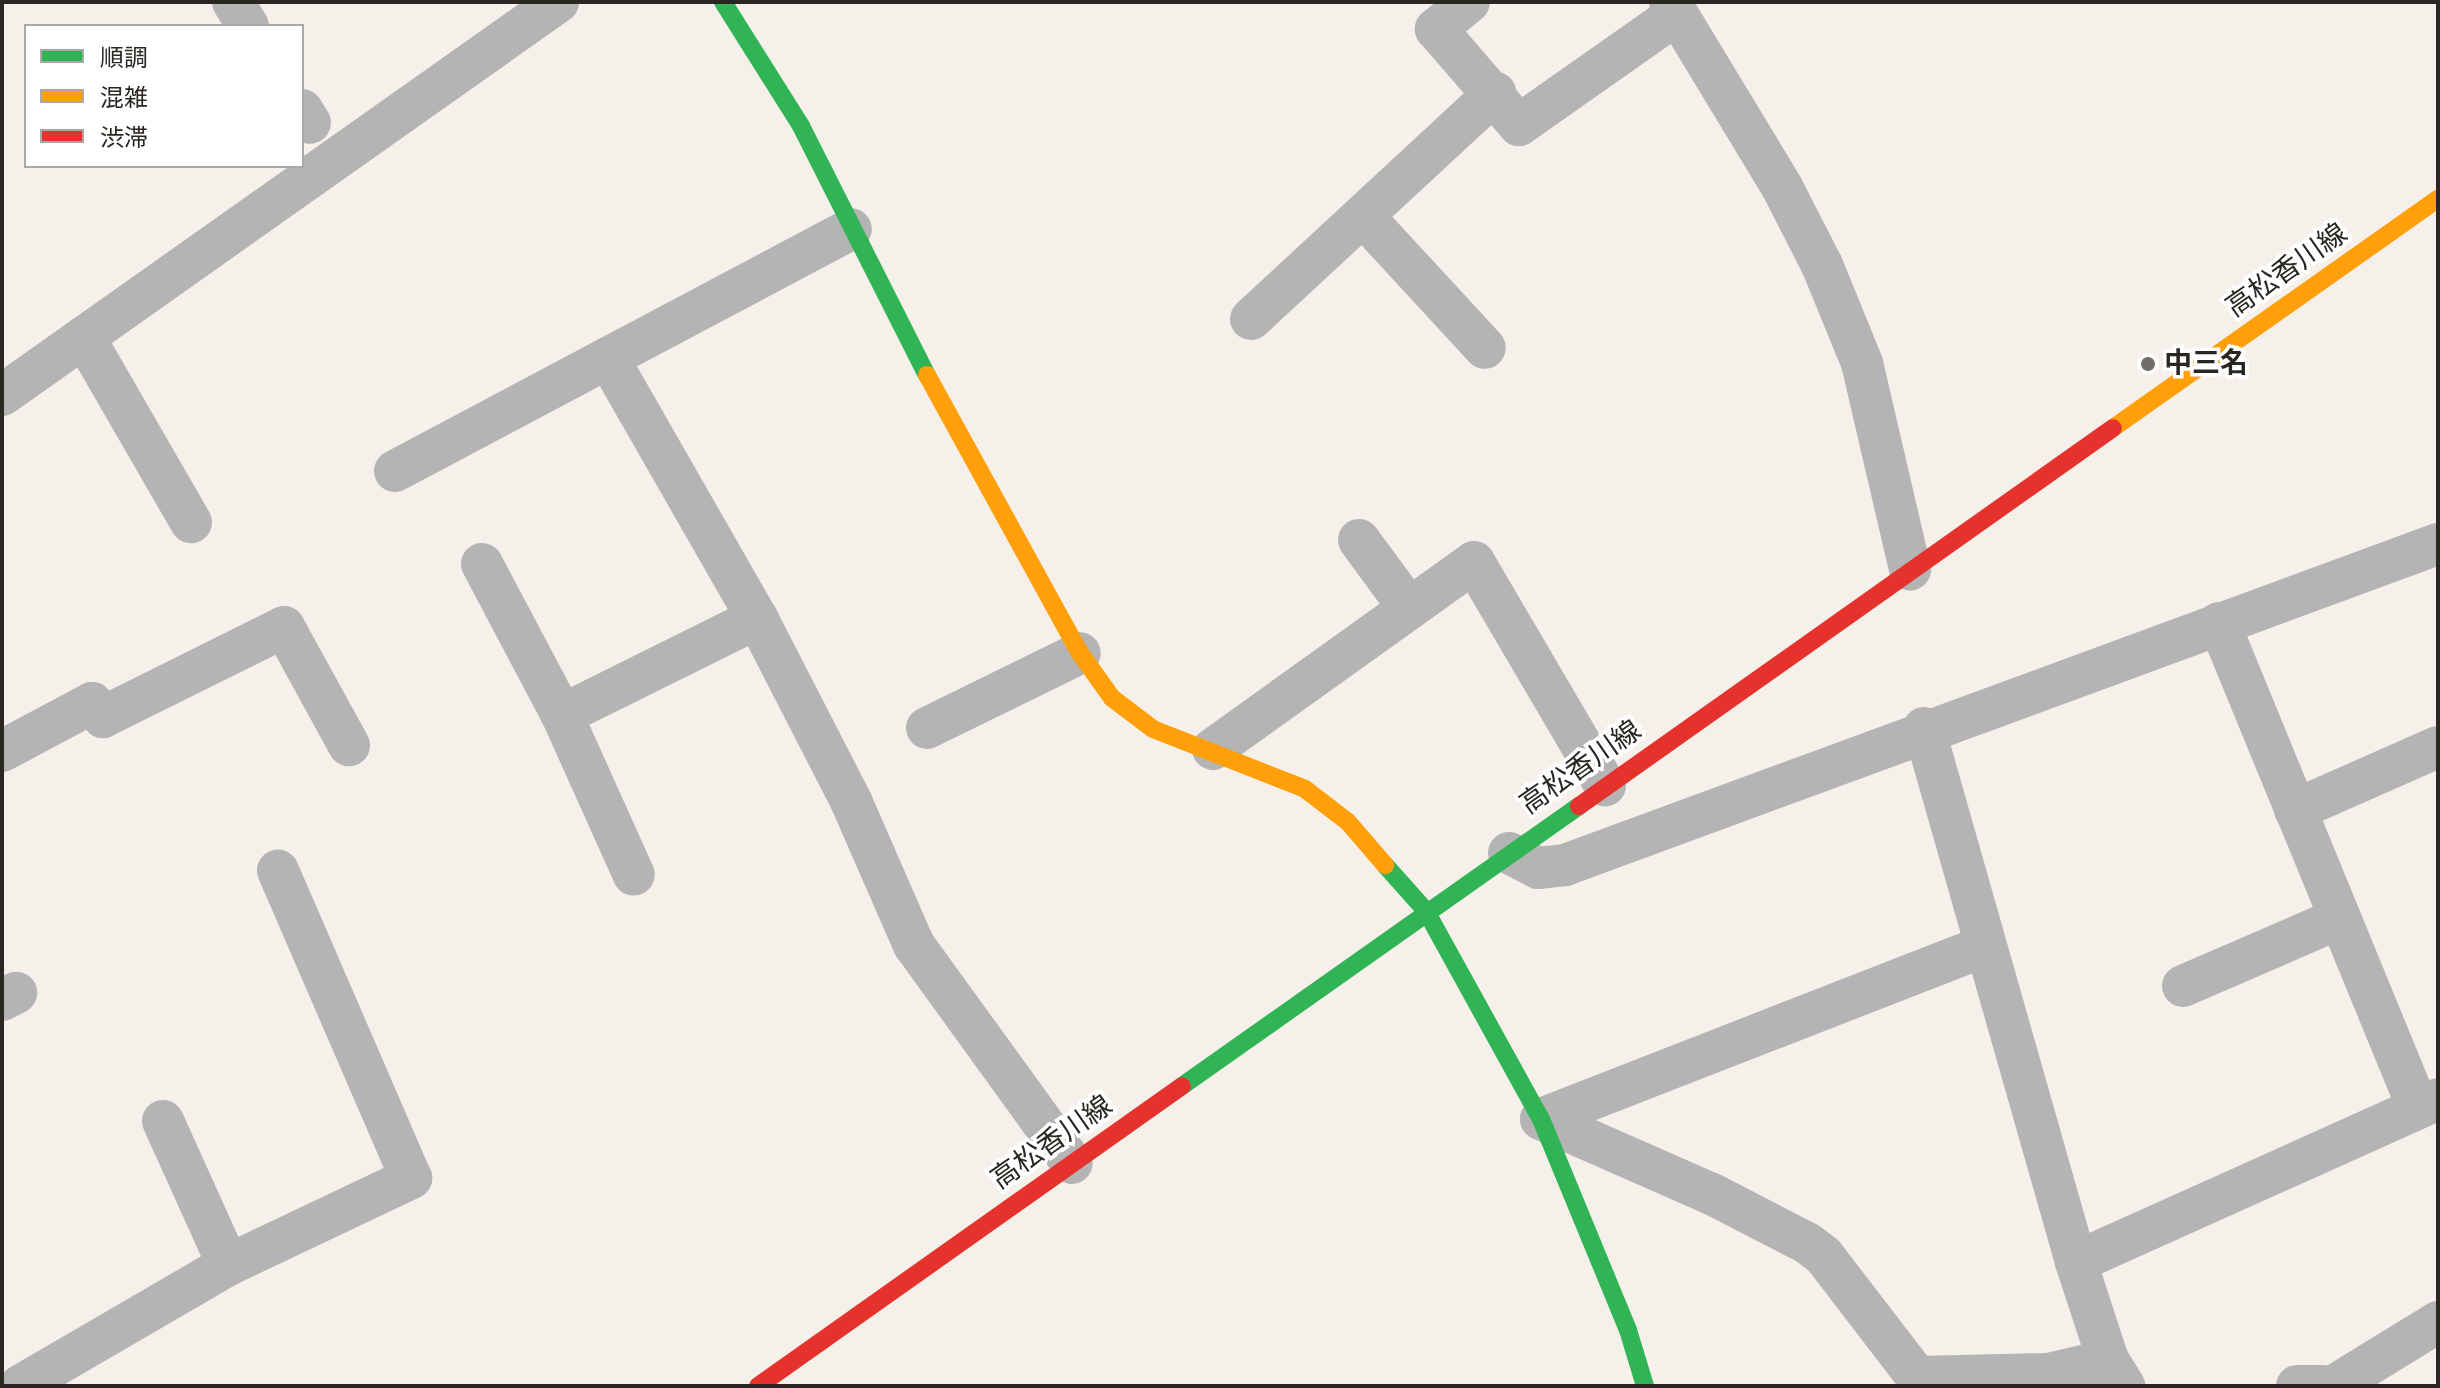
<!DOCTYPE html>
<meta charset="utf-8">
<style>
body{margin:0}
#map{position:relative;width:2440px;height:1388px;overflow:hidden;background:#f6f0ea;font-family:"Alegreya Sans","Noto Sans JP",sans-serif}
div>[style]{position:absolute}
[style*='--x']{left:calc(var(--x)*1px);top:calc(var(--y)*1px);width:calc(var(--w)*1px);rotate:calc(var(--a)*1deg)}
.street>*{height:42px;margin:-21px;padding:0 21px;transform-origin:21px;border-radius:21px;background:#b5b4b4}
.fast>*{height:18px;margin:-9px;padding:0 9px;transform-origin:9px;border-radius:9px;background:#30b455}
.slow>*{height:18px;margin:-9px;padding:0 9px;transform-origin:9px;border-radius:9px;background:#ff9f0a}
.jam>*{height:18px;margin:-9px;padding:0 9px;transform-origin:9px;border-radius:9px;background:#e5322d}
.dots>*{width:22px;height:22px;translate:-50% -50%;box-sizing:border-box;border:4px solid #fff;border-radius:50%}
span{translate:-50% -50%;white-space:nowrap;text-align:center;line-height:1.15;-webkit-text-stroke:7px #fff;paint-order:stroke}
.street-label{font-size:28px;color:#2a2622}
.poi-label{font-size:28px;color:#2a2622;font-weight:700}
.left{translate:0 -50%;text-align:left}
.frame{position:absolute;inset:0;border:4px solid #2a2622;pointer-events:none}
.legend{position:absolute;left:24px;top:24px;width:280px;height:144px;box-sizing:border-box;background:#fff;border:2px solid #aaa8a7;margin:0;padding:10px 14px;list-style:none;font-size:24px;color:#2a2622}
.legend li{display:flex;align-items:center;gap:16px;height:40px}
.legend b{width:40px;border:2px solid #aaa8a7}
</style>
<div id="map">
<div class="street">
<i style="--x:233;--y:2;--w:28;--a:58"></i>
<i style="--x:1469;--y:2;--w:43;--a:140.7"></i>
<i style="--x:1436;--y:29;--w:127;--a:49.2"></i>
<i style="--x:1519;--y:125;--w:193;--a:-35.1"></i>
<i style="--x:1670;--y:2;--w:216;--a:58.8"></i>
<i style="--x:1782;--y:187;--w:88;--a:62.9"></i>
<i style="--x:1822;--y:265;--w:106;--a:67.8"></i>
<i style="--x:1862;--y:363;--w:212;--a:76.9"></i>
<i style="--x:302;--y:110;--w:15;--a:58"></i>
<i style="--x:1364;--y:217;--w:178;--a:47.3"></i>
<i style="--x:1251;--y:319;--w:333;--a:-42.8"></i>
<i style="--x:84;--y:337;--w:214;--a:60"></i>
<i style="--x:608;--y:358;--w:300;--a:60.2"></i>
<i style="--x:757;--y:618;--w:206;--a:62.8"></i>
<i style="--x:851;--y:801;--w:157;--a:66.4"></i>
<i style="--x:914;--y:945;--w:269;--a:54.1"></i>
<i style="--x:2;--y:395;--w:681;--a:-35.25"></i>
<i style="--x:395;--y:471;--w:516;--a:-27.95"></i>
<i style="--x:1359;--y:540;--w:84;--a:53.7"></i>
<i style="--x:482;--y:564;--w:171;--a:62.1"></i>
<i style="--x:562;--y:715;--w:175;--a:65.8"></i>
<i style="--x:2219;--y:623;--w:524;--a:67.69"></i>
<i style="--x:562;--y:715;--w:218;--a:-26.4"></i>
<i style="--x:927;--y:728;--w:170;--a:-26.1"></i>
<i style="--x:1924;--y:728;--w:555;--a:74.11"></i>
<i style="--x:2076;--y:1262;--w:103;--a:71.9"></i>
<i style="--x:2108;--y:1360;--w:31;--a:58"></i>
<i style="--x:1213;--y:749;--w:321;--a:-35.6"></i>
<i style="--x:1474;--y:562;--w:259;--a:59.6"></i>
<i style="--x:2;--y:751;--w:102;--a:-28.1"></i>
<i style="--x:92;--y:703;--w:18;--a:52"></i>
<i style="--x:103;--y:717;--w:202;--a:-26.4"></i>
<i style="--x:284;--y:627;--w:135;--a:61.2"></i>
<i style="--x:2295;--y:810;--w:156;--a:-23.8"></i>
<i style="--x:1509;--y:853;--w:33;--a:27"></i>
<i style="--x:1538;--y:868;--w:27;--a:-6"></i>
<i style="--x:1565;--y:865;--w:930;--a:-20.19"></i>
<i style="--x:2183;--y:986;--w:171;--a:-23.4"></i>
<i style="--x:2;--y:1000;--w:16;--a:-27"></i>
<i style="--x:1541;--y:1119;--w:187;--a:23.7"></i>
<i style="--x:1712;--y:1194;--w:107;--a:27.3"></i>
<i style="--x:1807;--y:1243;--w:21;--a:37"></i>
<i style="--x:1824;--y:1256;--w:153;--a:52.5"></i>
<i style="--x:1917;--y:1377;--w:132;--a:-1.3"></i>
<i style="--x:2049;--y:1374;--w:61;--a:-13.3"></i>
<i style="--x:1541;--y:1119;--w:474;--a:-21.3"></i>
<i style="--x:163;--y:1121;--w:158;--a:65.7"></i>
<i style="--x:2076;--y:1262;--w:397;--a:-24.2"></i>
<i style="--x:20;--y:1386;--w:241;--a:-30.2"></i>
<i style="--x:228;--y:1265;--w:203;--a:-25.4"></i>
<i style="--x:411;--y:1178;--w:335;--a:-113.4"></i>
<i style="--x:2297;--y:1386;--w:26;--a:0"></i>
<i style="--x:2334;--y:1386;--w:122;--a:-31.6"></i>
</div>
<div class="fast">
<i style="--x:723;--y:2;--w:146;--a:57.8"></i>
<i style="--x:801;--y:126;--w:279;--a:63.2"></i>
<i style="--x:1385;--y:865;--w:62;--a:48.3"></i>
<i style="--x:1426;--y:911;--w:238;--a:61.1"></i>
<i style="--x:1541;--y:1119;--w:228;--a:67.6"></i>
<i style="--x:1628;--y:1330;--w:59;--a:73.1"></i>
<i style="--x:1182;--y:1086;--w:486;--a:-35.2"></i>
</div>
<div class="slow">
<i style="--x:927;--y:375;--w:317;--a:61.2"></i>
<i style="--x:1080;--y:653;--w:55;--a:54.6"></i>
<i style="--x:1112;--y:698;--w:51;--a:37.1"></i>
<i style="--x:1153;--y:729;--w:163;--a:21.5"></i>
<i style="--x:1305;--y:789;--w:54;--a:37.5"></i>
<i style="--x:1348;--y:822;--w:57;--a:49.3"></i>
<i style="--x:2113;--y:428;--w:398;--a:-35.2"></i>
</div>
<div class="jam">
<i style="--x:1579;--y:806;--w:654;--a:-35.29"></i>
<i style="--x:758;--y:1386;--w:519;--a:-35.28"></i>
</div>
<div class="dots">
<i style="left:2148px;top:364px;background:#716d68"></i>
</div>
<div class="street-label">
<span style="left:2287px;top:271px;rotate:-35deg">高松香川線</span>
<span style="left:1581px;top:768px;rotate:-35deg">高松香川線</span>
<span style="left:1052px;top:1143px;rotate:-35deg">高松香川線</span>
</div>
<div class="poi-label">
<span class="left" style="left:2164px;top:364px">中三名</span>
</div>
<div class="frame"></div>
<ul class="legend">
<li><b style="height:10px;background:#30b455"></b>順調</li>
<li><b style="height:10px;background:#ff9f0a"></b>混雑</li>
<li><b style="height:10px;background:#e5322d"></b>渋滞</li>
</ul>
</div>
